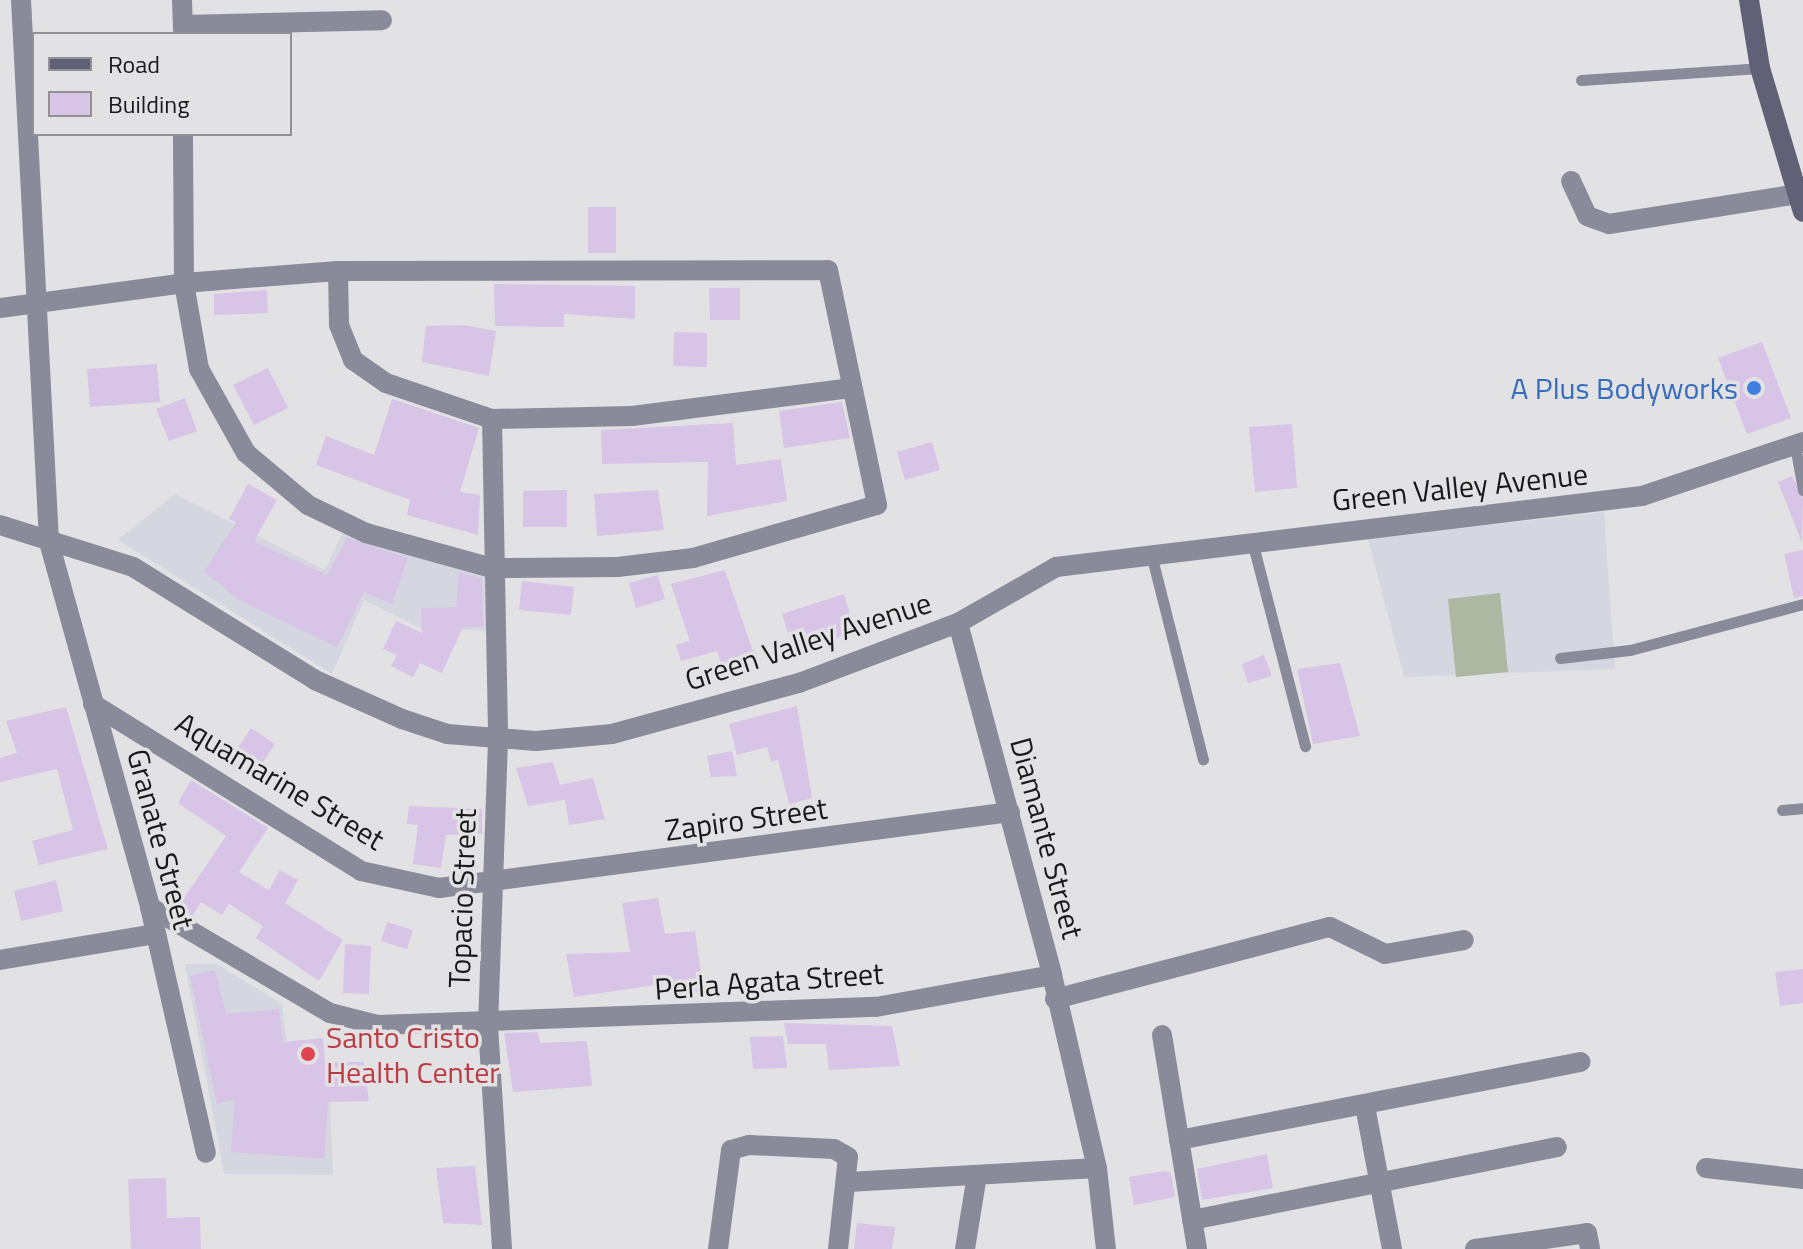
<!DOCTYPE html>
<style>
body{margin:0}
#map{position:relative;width:1803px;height:1249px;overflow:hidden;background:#e2e2e4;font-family:"Titillium Web",sans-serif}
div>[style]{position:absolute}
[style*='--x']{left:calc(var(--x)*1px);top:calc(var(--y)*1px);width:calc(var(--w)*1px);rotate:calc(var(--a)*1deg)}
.built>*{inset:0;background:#d5d7e0}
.green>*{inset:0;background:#adb7a2}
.building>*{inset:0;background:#d8c4e7}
.service>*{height:11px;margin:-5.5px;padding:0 5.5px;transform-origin:5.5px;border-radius:5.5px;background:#8a8b9a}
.minor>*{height:20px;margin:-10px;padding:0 10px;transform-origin:10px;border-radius:10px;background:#8a8b9a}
.tertiary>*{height:20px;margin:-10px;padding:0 10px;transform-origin:10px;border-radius:10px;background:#8a8b9a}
.secondary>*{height:20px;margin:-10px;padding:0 10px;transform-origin:10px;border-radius:10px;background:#606177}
.dots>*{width:22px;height:22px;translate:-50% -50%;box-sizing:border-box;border:4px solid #e2e2e4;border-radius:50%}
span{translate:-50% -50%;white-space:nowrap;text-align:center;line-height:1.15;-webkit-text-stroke:7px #e2e2e4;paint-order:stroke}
.shop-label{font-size:30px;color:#366cbe}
.right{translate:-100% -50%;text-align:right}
.street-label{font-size:30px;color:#181819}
.health-label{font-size:30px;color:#be3a42}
.left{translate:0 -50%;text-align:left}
.legend{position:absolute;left:32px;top:32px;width:260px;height:104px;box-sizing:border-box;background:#e2e2e4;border:2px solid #919193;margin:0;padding:10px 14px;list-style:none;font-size:24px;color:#181819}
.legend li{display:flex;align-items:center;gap:16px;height:40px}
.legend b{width:40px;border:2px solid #919193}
</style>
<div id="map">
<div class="built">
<i style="clip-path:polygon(175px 494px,325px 570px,344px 530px,487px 577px,486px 631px,421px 628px,364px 600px,332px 674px,118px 540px)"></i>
<i style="clip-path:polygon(1604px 512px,1615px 669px,1404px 677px,1368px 539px)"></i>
<i style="clip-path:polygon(185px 964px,217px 964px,282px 1004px,291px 1072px,329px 1070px,333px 1175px,224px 1174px)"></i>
</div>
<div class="green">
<i style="clip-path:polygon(1500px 593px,1508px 672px,1456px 677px,1448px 599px)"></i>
</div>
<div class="building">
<i style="clip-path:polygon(588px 207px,616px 207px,616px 253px,588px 253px)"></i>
<i style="clip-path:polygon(494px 284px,635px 286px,635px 319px,564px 314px,564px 327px,495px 326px)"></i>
<i style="clip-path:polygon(709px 288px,740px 288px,740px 320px,710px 320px)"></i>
<i style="clip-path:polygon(267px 290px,268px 313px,214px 315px,214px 294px)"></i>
<i style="clip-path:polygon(463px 325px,496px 331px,489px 376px,422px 362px,426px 326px)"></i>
<i style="clip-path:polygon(674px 332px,707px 333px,707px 367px,673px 366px)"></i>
<i style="clip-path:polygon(1762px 342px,1791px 418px,1747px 434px,1718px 358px)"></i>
<i style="clip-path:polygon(157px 364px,160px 402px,90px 407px,87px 369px)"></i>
<i style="clip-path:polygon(268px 368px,288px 408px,254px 425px,233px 385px)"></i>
<i style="clip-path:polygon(185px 398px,197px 431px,169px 441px,156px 409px)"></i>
<i style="clip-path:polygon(392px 399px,479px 428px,460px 492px,480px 495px,478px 535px,407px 515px,410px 500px,316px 465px,326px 436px,374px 455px)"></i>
<i style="clip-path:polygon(842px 402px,850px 438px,784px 448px,779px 411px)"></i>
<i style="clip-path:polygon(733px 423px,736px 465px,781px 459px,787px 501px,707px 516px,708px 462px,602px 464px,601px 430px)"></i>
<i style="clip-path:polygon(1292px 424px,1297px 488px,1255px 492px,1249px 427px)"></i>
<i style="clip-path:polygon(932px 442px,940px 470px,905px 480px,897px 452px)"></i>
<i style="clip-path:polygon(1792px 476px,1803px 499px,1802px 543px,1778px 482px)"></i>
<i style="clip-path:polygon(248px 484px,277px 500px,254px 541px,294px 560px,327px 575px,347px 538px,408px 558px,392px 604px,364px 592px,337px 647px,241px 601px,204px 572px,236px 522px,229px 519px)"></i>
<i style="clip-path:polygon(567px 490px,567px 527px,523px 527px,523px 491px)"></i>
<i style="clip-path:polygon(658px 490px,664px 530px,597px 536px,594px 494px)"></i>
<i style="clip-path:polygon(1803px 550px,1803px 596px,1794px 598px,1784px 554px)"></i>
<i style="clip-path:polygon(725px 570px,756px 660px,723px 671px,717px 651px,681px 661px,676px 645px,690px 641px,671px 584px)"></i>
<i style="clip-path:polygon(459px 572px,482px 579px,483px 627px,463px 627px,442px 673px,420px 663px,413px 677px,391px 666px,397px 655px,383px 649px,396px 621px,422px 633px,421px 608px,456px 607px)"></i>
<i style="clip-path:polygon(658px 575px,665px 599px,636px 608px,629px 583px)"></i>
<i style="clip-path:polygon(522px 581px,574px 587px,571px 615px,519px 610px)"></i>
<i style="clip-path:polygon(844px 594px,855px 632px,794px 653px,782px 614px)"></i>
<i style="clip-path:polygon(1264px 655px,1272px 676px,1248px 683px,1242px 664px)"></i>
<i style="clip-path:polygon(1340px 663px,1360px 736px,1313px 744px,1297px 669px)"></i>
<i style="clip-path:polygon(797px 706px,812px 798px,789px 804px,778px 760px,771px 762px,767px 747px,737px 755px,729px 724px)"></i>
<i style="clip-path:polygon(66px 707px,108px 849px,39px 865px,32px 841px,73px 830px,57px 769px,0 782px,0 758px,17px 753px,6px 721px)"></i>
<i style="clip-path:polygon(251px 728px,275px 744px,254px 776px,230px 760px)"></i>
<i style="clip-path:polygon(732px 751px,737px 776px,711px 777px,707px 756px)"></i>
<i style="clip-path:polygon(553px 762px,560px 785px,593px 778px,605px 819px,569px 825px,565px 800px,528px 806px,516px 768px)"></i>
<i style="clip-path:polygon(191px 780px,268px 828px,239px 872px,269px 890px,280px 870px,298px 880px,285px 903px,343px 940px,319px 981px,256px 938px,263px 926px,229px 904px,222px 915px,201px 902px,192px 916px,178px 907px,226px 836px,178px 803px)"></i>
<i style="clip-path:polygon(409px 806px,482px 809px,482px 834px,446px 835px,441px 868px,413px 864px,418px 825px,407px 824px)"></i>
<i style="clip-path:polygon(56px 880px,63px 911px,21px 921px,14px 891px)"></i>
<i style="clip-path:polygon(658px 898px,665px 934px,695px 931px,704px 992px,671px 995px,669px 983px,574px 997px,566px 954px,630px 952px,622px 903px)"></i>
<i style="clip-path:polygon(387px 922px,413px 930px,407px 949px,381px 941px)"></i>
<i style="clip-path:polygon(345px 944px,371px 946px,369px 994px,343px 993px)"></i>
<i style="clip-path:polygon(1803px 969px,1803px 1003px,1780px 1006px,1775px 972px)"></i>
<i style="clip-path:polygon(215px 970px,226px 1014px,279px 1009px,283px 1042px,323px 1038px,325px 1062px,364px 1062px,369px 1101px,328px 1102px,324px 1159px,231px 1152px,235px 1099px,217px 1104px,190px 976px)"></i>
<i style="clip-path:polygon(784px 1023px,892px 1026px,900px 1066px,829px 1070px,826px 1044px,788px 1044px)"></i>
<i style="clip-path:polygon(538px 1032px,540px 1043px,587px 1041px,592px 1086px,513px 1092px,504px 1033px)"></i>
<i style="clip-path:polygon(783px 1036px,787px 1068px,753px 1069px,750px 1037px)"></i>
<i style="clip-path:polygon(1267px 1154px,1273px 1188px,1202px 1200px,1197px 1169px)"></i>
<i style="clip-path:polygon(475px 1166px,482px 1225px,443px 1223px,436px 1168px)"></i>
<i style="clip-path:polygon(1164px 1171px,1171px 1173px,1175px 1197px,1134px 1205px,1129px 1177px)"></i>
<i style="clip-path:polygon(166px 1178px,167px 1218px,200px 1217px,201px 1249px,131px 1249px,128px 1179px)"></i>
<i style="clip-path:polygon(857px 1223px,895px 1227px,892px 1249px,854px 1249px)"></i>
</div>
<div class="service">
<i style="--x:1581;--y:80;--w:179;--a:-3.8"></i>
<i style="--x:1795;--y:445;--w:46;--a:79.9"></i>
<i style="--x:1252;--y:541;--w:212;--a:75.5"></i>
<i style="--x:1151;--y:554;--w:212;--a:75.8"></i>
<i style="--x:1560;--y:658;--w:70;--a:-6.5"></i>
<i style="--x:1630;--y:650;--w:179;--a:-14.9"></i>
<i style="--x:1782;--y:810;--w:21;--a:-5"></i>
</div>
<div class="minor">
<i style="--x:21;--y:0;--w:543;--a:87.04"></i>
<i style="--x:49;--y:542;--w:379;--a:74.5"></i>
<i style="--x:150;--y:907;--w:252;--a:77.2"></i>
<i style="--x:182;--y:0;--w:34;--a:88"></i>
<i style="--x:183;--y:25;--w:199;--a:-1.4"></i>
<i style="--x:1571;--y:181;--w:38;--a:65"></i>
<i style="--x:1587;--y:216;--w:23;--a:20"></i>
<i style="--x:1609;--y:224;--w:191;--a:-9"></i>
<i style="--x:338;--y:271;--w:54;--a:88.9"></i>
<i style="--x:339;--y:325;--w:38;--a:68"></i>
<i style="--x:353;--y:360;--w:40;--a:34.9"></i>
<i style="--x:386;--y:383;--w:112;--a:18.8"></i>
<i style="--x:492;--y:419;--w:140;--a:-1.2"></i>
<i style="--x:632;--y:416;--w:220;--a:-7.3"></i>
<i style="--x:0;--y:308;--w:186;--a:-7.7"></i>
<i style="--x:184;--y:283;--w:154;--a:-4.5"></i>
<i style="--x:338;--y:271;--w:490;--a:-0.1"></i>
<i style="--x:828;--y:270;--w:240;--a:78.2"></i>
<i style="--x:877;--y:505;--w:191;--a:163.9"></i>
<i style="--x:693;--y:558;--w:76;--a:173.2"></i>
<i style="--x:618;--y:567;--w:126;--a:179.5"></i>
<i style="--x:492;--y:568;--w:131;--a:-164.5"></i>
<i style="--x:366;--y:533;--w:64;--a:-154.2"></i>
<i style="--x:308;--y:505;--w:81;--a:-140"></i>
<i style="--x:246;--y:453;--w:96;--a:-119.2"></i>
<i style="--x:199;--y:369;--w:87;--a:-99.9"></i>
<i style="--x:184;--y:283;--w:149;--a:-90.4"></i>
<i style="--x:492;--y:419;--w:321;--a:88.9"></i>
<i style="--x:498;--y:740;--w:286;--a:92"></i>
<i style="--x:488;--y:1026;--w:223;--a:86.4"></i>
<i style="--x:958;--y:623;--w:364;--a:75"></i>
<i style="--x:1052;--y:975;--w:198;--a:76.9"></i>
<i style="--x:1097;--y:1168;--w:81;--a:83.7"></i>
<i style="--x:93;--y:704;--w:316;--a:31.9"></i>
<i style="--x:361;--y:871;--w:80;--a:12.3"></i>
<i style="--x:439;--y:888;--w:576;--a:-7.58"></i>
<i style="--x:150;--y:907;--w:209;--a:30.5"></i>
<i style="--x:330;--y:1013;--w:49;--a:14"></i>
<i style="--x:378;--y:1025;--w:498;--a:-2.1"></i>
<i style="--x:876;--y:1007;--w:179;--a:-10.3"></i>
<i style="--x:0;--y:960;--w:158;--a:-9.5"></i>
<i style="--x:1055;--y:999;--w:284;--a:-14.7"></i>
<i style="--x:1330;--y:927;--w:61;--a:26.1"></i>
<i style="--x:1385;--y:954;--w:80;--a:-10"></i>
<i style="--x:1162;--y:1035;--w:217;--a:80.7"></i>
<i style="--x:1365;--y:1106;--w:146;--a:79.3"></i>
<i style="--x:1179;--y:1140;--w:409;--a:-11"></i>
<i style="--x:1706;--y:1168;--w:98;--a:6.5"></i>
<i style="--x:848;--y:1182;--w:249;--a:-3.2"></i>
<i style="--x:1192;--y:1220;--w:372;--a:-11.3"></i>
<i style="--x:718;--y:1249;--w:100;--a:-82.5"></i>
<i style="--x:731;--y:1150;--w:19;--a:-16"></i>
<i style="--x:749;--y:1145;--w:85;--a:2.7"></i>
<i style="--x:834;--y:1149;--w:16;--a:30"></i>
<i style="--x:848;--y:1157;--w:93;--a:96.2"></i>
<i style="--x:965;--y:1249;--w:75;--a:-80.8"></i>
<i style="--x:1475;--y:1249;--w:113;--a:-8.1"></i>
<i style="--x:1587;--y:1233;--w:16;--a:79"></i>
</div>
<div class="tertiary">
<i style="--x:0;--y:525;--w:139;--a:17.5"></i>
<i style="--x:133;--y:567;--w:214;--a:31.8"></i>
<i style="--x:315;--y:680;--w:95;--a:24.1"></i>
<i style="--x:402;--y:719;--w:47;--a:18.4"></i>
<i style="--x:447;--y:734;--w:89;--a:4.5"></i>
<i style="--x:536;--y:741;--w:76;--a:-5.3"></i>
<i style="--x:612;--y:734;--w:194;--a:-15.3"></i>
<i style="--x:799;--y:683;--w:170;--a:-20.7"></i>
<i style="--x:958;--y:623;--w:113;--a:-29.7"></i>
<i style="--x:1056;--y:567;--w:590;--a:-6.91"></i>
<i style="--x:1642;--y:496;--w:170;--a:-18.5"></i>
</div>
<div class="secondary">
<i style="--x:1749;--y:0;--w:69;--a:80.8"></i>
<i style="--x:1760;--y:68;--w:150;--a:73.4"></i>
</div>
<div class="dots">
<i style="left:1754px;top:388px;background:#3f7fe0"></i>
<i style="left:308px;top:1054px;background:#e0444e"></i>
</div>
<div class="shop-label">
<span class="right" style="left:1738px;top:388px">A Plus Bodyworks</span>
</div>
<div class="street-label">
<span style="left:1460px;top:487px;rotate:-6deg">Green Valley Avenue</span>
<span style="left:808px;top:641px;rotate:-18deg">Green Valley Avenue</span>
<span style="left:280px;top:781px;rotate:31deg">Aquamarine Street</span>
<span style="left:746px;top:819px;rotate:-8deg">Zapiro Street</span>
<span style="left:1047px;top:838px;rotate:75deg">Diamante Street</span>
<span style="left:161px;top:839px;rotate:75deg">Granate Street</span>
<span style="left:462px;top:898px;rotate:-88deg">Topacio Street</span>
<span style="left:769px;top:981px;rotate:-4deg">Perla Agata Street</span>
</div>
<div class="health-label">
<span class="left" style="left:326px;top:1054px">Santo Cristo<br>Health Center</span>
</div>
<ul class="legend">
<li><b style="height:10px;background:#606177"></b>Road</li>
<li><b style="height:22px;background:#d8c4e7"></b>Building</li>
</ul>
</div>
